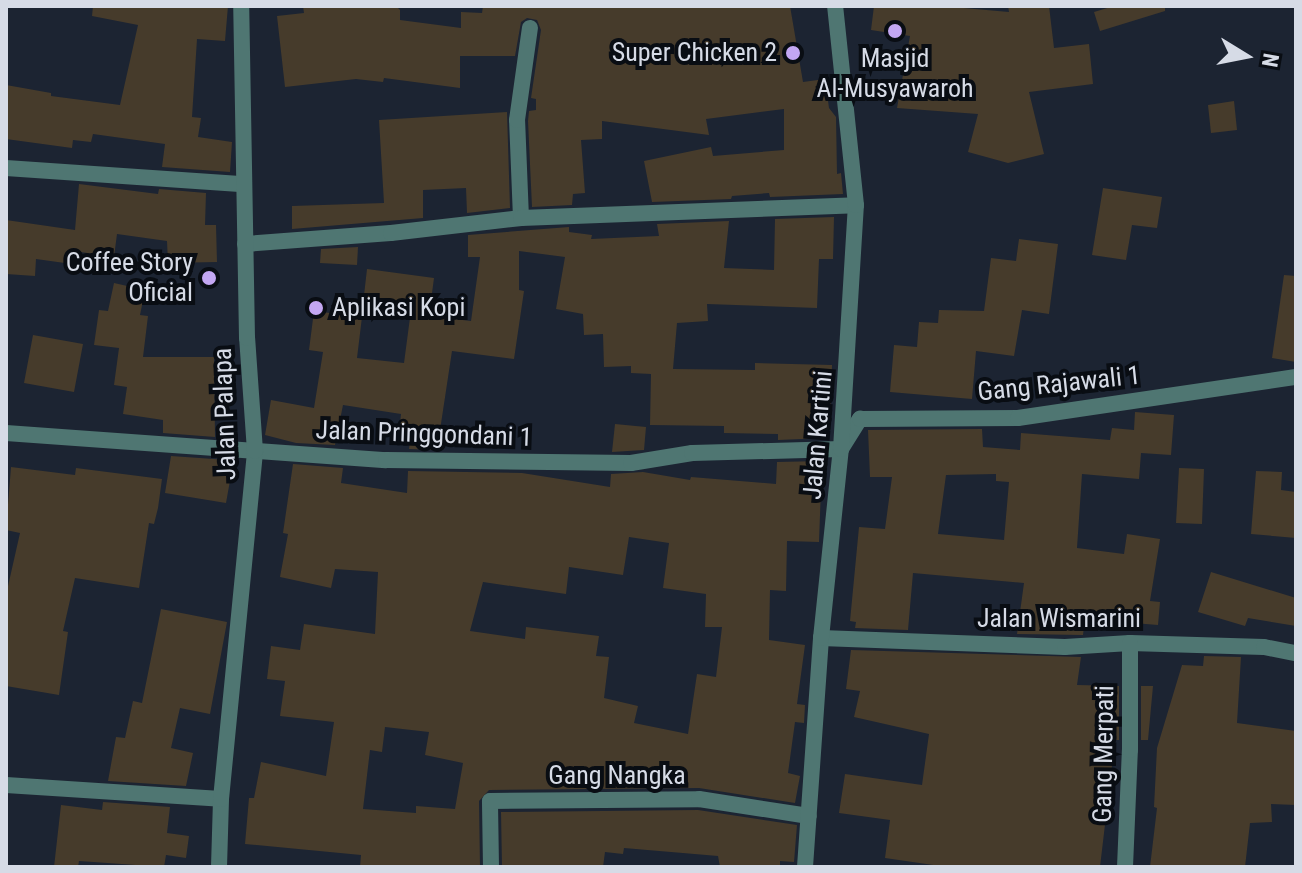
<!DOCTYPE html>
<style>
body{margin:0}
#map{position:relative;width:1302px;height:873px;overflow:hidden;background:#1c2432;font-family:"Roboto Condensed",sans-serif}
div>[style]{position:absolute}
[style*='--x']{left:calc(var(--x)*1px);top:calc(var(--y)*1px);width:calc(var(--w)*1px);rotate:calc(var(--a)*1deg)}
.building>*{inset:0;background:#463b2b}
.street>*{height:16px;margin:-8px;padding:0 8px;transform-origin:8px;border-radius:8px;background:#4f7672}
.dots>*{width:22px;height:22px;translate:-50% -50%;box-sizing:border-box;border:4px solid #090d13;border-radius:50%}
span{translate:-50% -50%;white-space:nowrap;text-align:center;line-height:1.15;-webkit-text-stroke:8px #090d13;paint-order:stroke}
.poi-label{font-size:26px;color:#d6dbe6}
.right{translate:-100% -50%;text-align:right}
.left{translate:0 -50%;text-align:left}
.street-label{font-size:26px;color:#d6dbe6}
.frame{position:absolute;inset:0;border:8px solid #d6dbe6;pointer-events:none}
.north{position:absolute;left:1206px;top:16px;width:80px;height:80px;-webkit-text-stroke:6px #090d13;paint-order:stroke;rotate:100deg;font-size:22px;font-weight:700;line-height:32px;text-align:center;color:#d6dbe6}
.north::after{content:'';display:block;margin:auto;width:28px;height:36px;background:#d6dbe6;clip-path:polygon(50% 0,100% 100%,50% 72%,0 100%)}
</style>
<div id="map">
<div class="building">
<i style="clip-path:polygon(93px 6px,228px 6px,225px 41px,197px 39px,192px 117px,201px 118px,198px 137px,232px 142px,230px 172px,162px 167px,165px 144px,93px 134px,91px 142px,73px 140px,72px 148px,6px 139px,6px 85px,51px 93px,51px 96px,120px 105px,138px 25px,92px 16px)"></i>
<i style="clip-path:polygon(303px 6px,396px 6px,400px 10px,400px 20px,461px 28px,461px 12px,482px 13px,483px 6px,790px 6px,803px 82px,825px 79px,829px 108px,836px 117px,837px 174px,841px 173px,843px 194px,770px 197px,769px 193px,732px 196px,731px 199px,652px 202px,644px 161px,711px 147px,713px 156px,784px 150px,784px 109px,706px 119px,709px 135px,602px 121px,602px 139px,581px 140px,585px 193px,573px 194px,572px 205px,532px 207px,528px 121px,529px 111px,536px 110px,536px 99px,531px 98px,541px 30px,537px 20px,527px 18px,521px 22px,515px 56px,460px 56px,460px 88px,384px 78px,383px 82px,356px 79px,285px 87px,277px 16px,304px 13px)"></i>
<i style="clip-path:polygon(874px 6px,941px 6px,1009px 12px,1008px 6px,1049px 6px,1054px 48px,1089px 44px,1093px 84px,1029px 92px,1044px 154px,1008px 163px,968px 152px,978px 114px,897px 108px,910px 36px,871px 30px)"></i>
<i style="clip-path:polygon(1114px 6px,1165px 6px,1165px 11px,1100px 31px,1094px 12px)"></i>
<i style="clip-path:polygon(1234px 101px,1237px 130px,1211px 133px,1208px 105px)"></i>
<i style="clip-path:polygon(507px 112px,510px 208px,467px 213px,466px 188px,423px 190px,423px 218px,292px 229px,292px 206px,384px 203px,379px 120px)"></i>
<i style="clip-path:polygon(79px 184px,158px 194px,159px 189px,206px 193px,205px 225px,216px 225px,217px 262px,168px 263px,167px 241px,117px 234px,114px 257px,74px 251px,72px 264px,36px 259px,35px 276px,6px 274px,6px 220px,75px 230px)"></i>
<i style="clip-path:polygon(1103px 188px,1162px 197px,1157px 228px,1132px 225px,1126px 260px,1092px 255px)"></i>
<i style="clip-path:polygon(834px 217px,833px 259px,819px 259px,817px 308px,707px 304px,708px 321px,677px 323px,673px 369px,755px 370px,755px 363px,832px 365px,831px 403px,825px 438px,778px 440px,778px 434px,724px 433px,724px 426px,650px 425px,651px 374px,631px 373px,631px 366px,604px 367px,603px 334px,584px 335px,583px 314px,556px 309px,565px 257px,519px 251px,519px 290px,524px 291px,514px 359px,452px 351px,437px 450px,409px 449px,410px 442px,398px 441px,401px 414px,343px 405px,335px 445px,296px 443px,265px 435px,271px 400px,314px 408px,323px 352px,309px 350px,314px 311px,362px 317px,357px 358px,404px 363px,411px 310px,363px 304px,367px 269px,434px 278px,429px 316px,471px 321px,480px 257px,468px 257px,468px 235px,569px 227px,569px 232px,592px 235px,591px 239px,659px 236px,657px 224px,729px 221px,724px 268px,774px 270px,775px 219px)"></i>
<i style="clip-path:polygon(1019px 239px,1058px 244px,1049px 314px,1022px 310px,1014px 356px,976px 351px,972px 399px,890px 392px,894px 345px,917px 347px,919px 322px,938px 323px,939px 310px,984px 311px,991px 258px,1016px 261px)"></i>
<i style="clip-path:polygon(358px 247px,357px 265px,320px 263px,321px 249px)"></i>
<i style="clip-path:polygon(1284px 275px,1296px 276px,1296px 362px,1272px 358px)"></i>
<i style="clip-path:polygon(114px 283px,145px 290px,140px 315px,148px 316px,143px 357px,214px 357px,215px 437px,163px 433px,163px 420px,123px 414px,127px 387px,114px 385px,119px 348px,94px 345px,99px 310px,108px 311px)"></i>
<i style="clip-path:polygon(33px 335px,83px 344px,74px 392px,24px 383px)"></i>
<i style="clip-path:polygon(evenodd,1135px 412px,1174px 415px,1171px 455px,1141px 453px,1139px 479px,1082px 474px,1077px 548px,1124px 554px,1127px 534px,1160px 539px,1150px 601px,1160px 602px,1158px 625px,1085px 619px,1083px 635px,1017px 634px,1024px 583px,913px 573px,908px 630px,855px 628px,856px 622px,850px 621px,859px 527px,885px 529px,892px 477px,870px 477px,868px 430px,982px 429px,983px 447px,1020px 450px,1021px 433px,1110px 440px,1112px 428px,1134px 430px,1135px 412px,996px 474px,996px 481px,1009px 482px,1004px 540px,938px 534px,946px 475px,996px 474px)"></i>
<i style="clip-path:polygon(615px 424px,646px 427px,644px 450px,612px 452px)"></i>
<i style="clip-path:polygon(171px 456px,228px 460px,225px 474px,231px 475px,226px 503px,165px 493px)"></i>
<i style="clip-path:polygon(evenodd,822px 461px,819px 542px,787px 541px,786px 591px,770px 590px,769px 640px,805px 645px,797px 704px,805px 705px,804px 723px,795px 722px,788px 773px,800px 776px,795px 803px,699px 788px,489px 790px,479px 801px,480px 867px,360px 867px,361px 855px,245px 844px,249px 798px,254px 798px,261px 762px,326px 776px,334px 722px,280px 716px,285px 681px,267px 679px,271px 646px,300px 650px,304px 624px,375px 634px,378px 572px,335px 569px,331px 588px,280px 577px,288px 534px,283px 533px,293px 464px,343px 468px,341px 483px,407px 493px,408px 471px,522px 473px,610px 487px,611px 474px,643px 472px,690px 480px,691px 477px,776px 484px,777px 462px,822px 461px,629px 537px,669px 543px,663px 588px,706px 594px,705px 627px,722px 627px,716px 677px,697px 674px,688px 734px,634px 723px,638px 706px,604px 698px,609px 657px,596px 656px,599px 636px,526px 627px,525px 639px,470px 631px,483px 582px,566px 594px,569px 567px,623px 575px,629px 537px,822px 461px,385px 727px,429px 732px,425px 755px,463px 763px,455px 809px,416px 806px,416px 813px,363px 809px,370px 750px,382px 752px,385px 727px)"></i>
<i style="clip-path:polygon(11px 467px,75px 475px,76px 468px,162px 479px,158px 508px,154px 524px,149px 523px,139px 588px,75px 578px,63px 631px,68px 632px,59px 695px,6px 686px,6px 595px,20px 533px,6px 530px)"></i>
<i style="clip-path:polygon(1179px 468px,1204px 469px,1202px 524px,1176px 523px)"></i>
<i style="clip-path:polygon(1256px 471px,1282px 472px,1281px 490px,1296px 492px,1296px 538px,1251px 534px)"></i>
<i style="clip-path:polygon(1211px 572px,1296px 598px,1296px 626px,1248px 618px,1245px 626px,1198px 612px)"></i>
<i style="clip-path:polygon(161px 609px,227px 622px,210px 714px,180px 708px,171px 748px,193px 753px,186px 786px,108px 781px,116px 737px,125px 738px,133px 701px,142px 703px)"></i>
<i style="clip-path:polygon(851px 650px,1081px 657px,1077px 685px,1119px 686px,1119px 740px,1115px 740px,1100px 867px,947px 867px,885px 858px,890px 820px,839px 813px,845px 774px,922px 785px,929px 734px,854px 717px,860px 691px,846px 689px)"></i>
<i style="clip-path:polygon(1204px 656px,1241px 657px,1237px 723px,1296px 731px,1296px 805px,1271px 804px,1272px 822px,1250px 823px,1245px 867px,1150px 867px,1157px 808px,1154px 807px,1157px 748px,1182px 665px,1203px 666px)"></i>
<i style="clip-path:polygon(1141px 686px,1153px 686px,1148px 740px,1141px 740px)"></i>
<i style="clip-path:polygon(103px 802px,170px 807px,167px 833px,189px 836px,186px 858px,166px 855px,164px 867px,79px 861px,78px 867px,54px 867px,61px 805px,102px 810px)"></i>
<i style="clip-path:polygon(698px 810px,797px 825px,794px 862px,780px 861px,780px 867px,720px 867px,718px 856px,624px 848px,623px 854px,605px 852px,603px 867px,502px 867px,501px 812px)"></i>
</div>
<div class="street">
<i style="--x:6;--y:168;--w:238;--a:3.9"></i>
<i style="--x:521;--y:218;--w:98;--a:-92.3"></i>
<i style="--x:517;--y:120;--w:93;--a:-82"></i>
<i style="--x:245;--y:244;--w:146;--a:-4.3"></i>
<i style="--x:391;--y:233;--w:131;--a:-6.6"></i>
<i style="--x:521;--y:218;--w:335;--a:-2.2"></i>
<i style="--x:6;--y:433;--w:381;--a:4.1"></i>
<i style="--x:386;--y:460;--w:245;--a:0.7"></i>
<i style="--x:631;--y:463;--w:62;--a:-9.3"></i>
<i style="--x:692;--y:453;--w:149;--a:-1.5"></i>
<i style="--x:841;--y:449;--w:36;--a:-58"></i>
<i style="--x:860;--y:419;--w:158;--a:-0.4"></i>
<i style="--x:1018;--y:418;--w:281;--a:-8.4"></i>
<i style="--x:821;--y:638;--w:244;--a:2.1"></i>
<i style="--x:1065;--y:647;--w:65;--a:-3.5"></i>
<i style="--x:1130;--y:643;--w:134;--a:1.7"></i>
<i style="--x:1264;--y:647;--w:33;--a:11"></i>
<i style="--x:6;--y:785;--w:215;--a:3.7"></i>
<i style="--x:219;--y:867;--w:68;--a:-88.3"></i>
<i style="--x:221;--y:799;--w:350;--a:-84.4"></i>
<i style="--x:255;--y:451;--w:113;--a:-94"></i>
<i style="--x:247;--y:338;--w:332;--a:-91"></i>
<i style="--x:491;--y:867;--w:66;--a:-90.9"></i>
<i style="--x:490;--y:801;--w:209;--a:-0.5"></i>
<i style="--x:699;--y:799;--w:111;--a:8.8"></i>
<i style="--x:805;--y:867;--w:230;--a:-86"></i>
<i style="--x:821;--y:638;--w:190;--a:-84"></i>
<i style="--x:841;--y:449;--w:244;--a:-86.5"></i>
<i style="--x:856;--y:205;--w:200;--a:-96"></i>
<i style="--x:1125;--y:867;--w:117;--a:-87.6"></i>
<i style="--x:1130;--y:750;--w:107;--a:-90"></i>
</div>
<div class="dots">
<i style="left:895px;top:31px;background:#c3a7f2"></i>
<i style="left:793px;top:53px;background:#c3a7f2"></i>
<i style="left:209px;top:278px;background:#c3a7f2"></i>
<i style="left:316px;top:308px;background:#c3a7f2"></i>
</div>
<div class="poi-label">
<span class="right" style="left:777px;top:53px">Super Chicken 2</span>
<span style="left:895px;top:74px">Masjid<br>Al-Musyawaroh</span>
<span class="right" style="left:193px;top:278px">Coffee Story<br>Oficial</span>
<span class="left" style="left:332px;top:308px">Aplikasi Kopi</span>
</div>
<div class="street-label">
<span style="left:1059px;top:384px;rotate:-6deg">Gang Rajawali 1</span>
<span style="left:225px;top:414px;rotate:-92deg">Jalan Palapa</span>
<span style="left:424px;top:434px;rotate:2deg">Jalan Pringgondani 1</span>
<span style="left:818px;top:435px;rotate:-85deg">Jalan Kartini</span>
<span style="left:1059px;top:619px">Jalan Wismarini</span>
<span style="left:1104px;top:754px;rotate:-89deg">Gang Merpati</span>
<span style="left:617px;top:776px">Gang Nangka</span>
</div>
<div class="frame"></div>
<div class="north">N</div>
</div>
